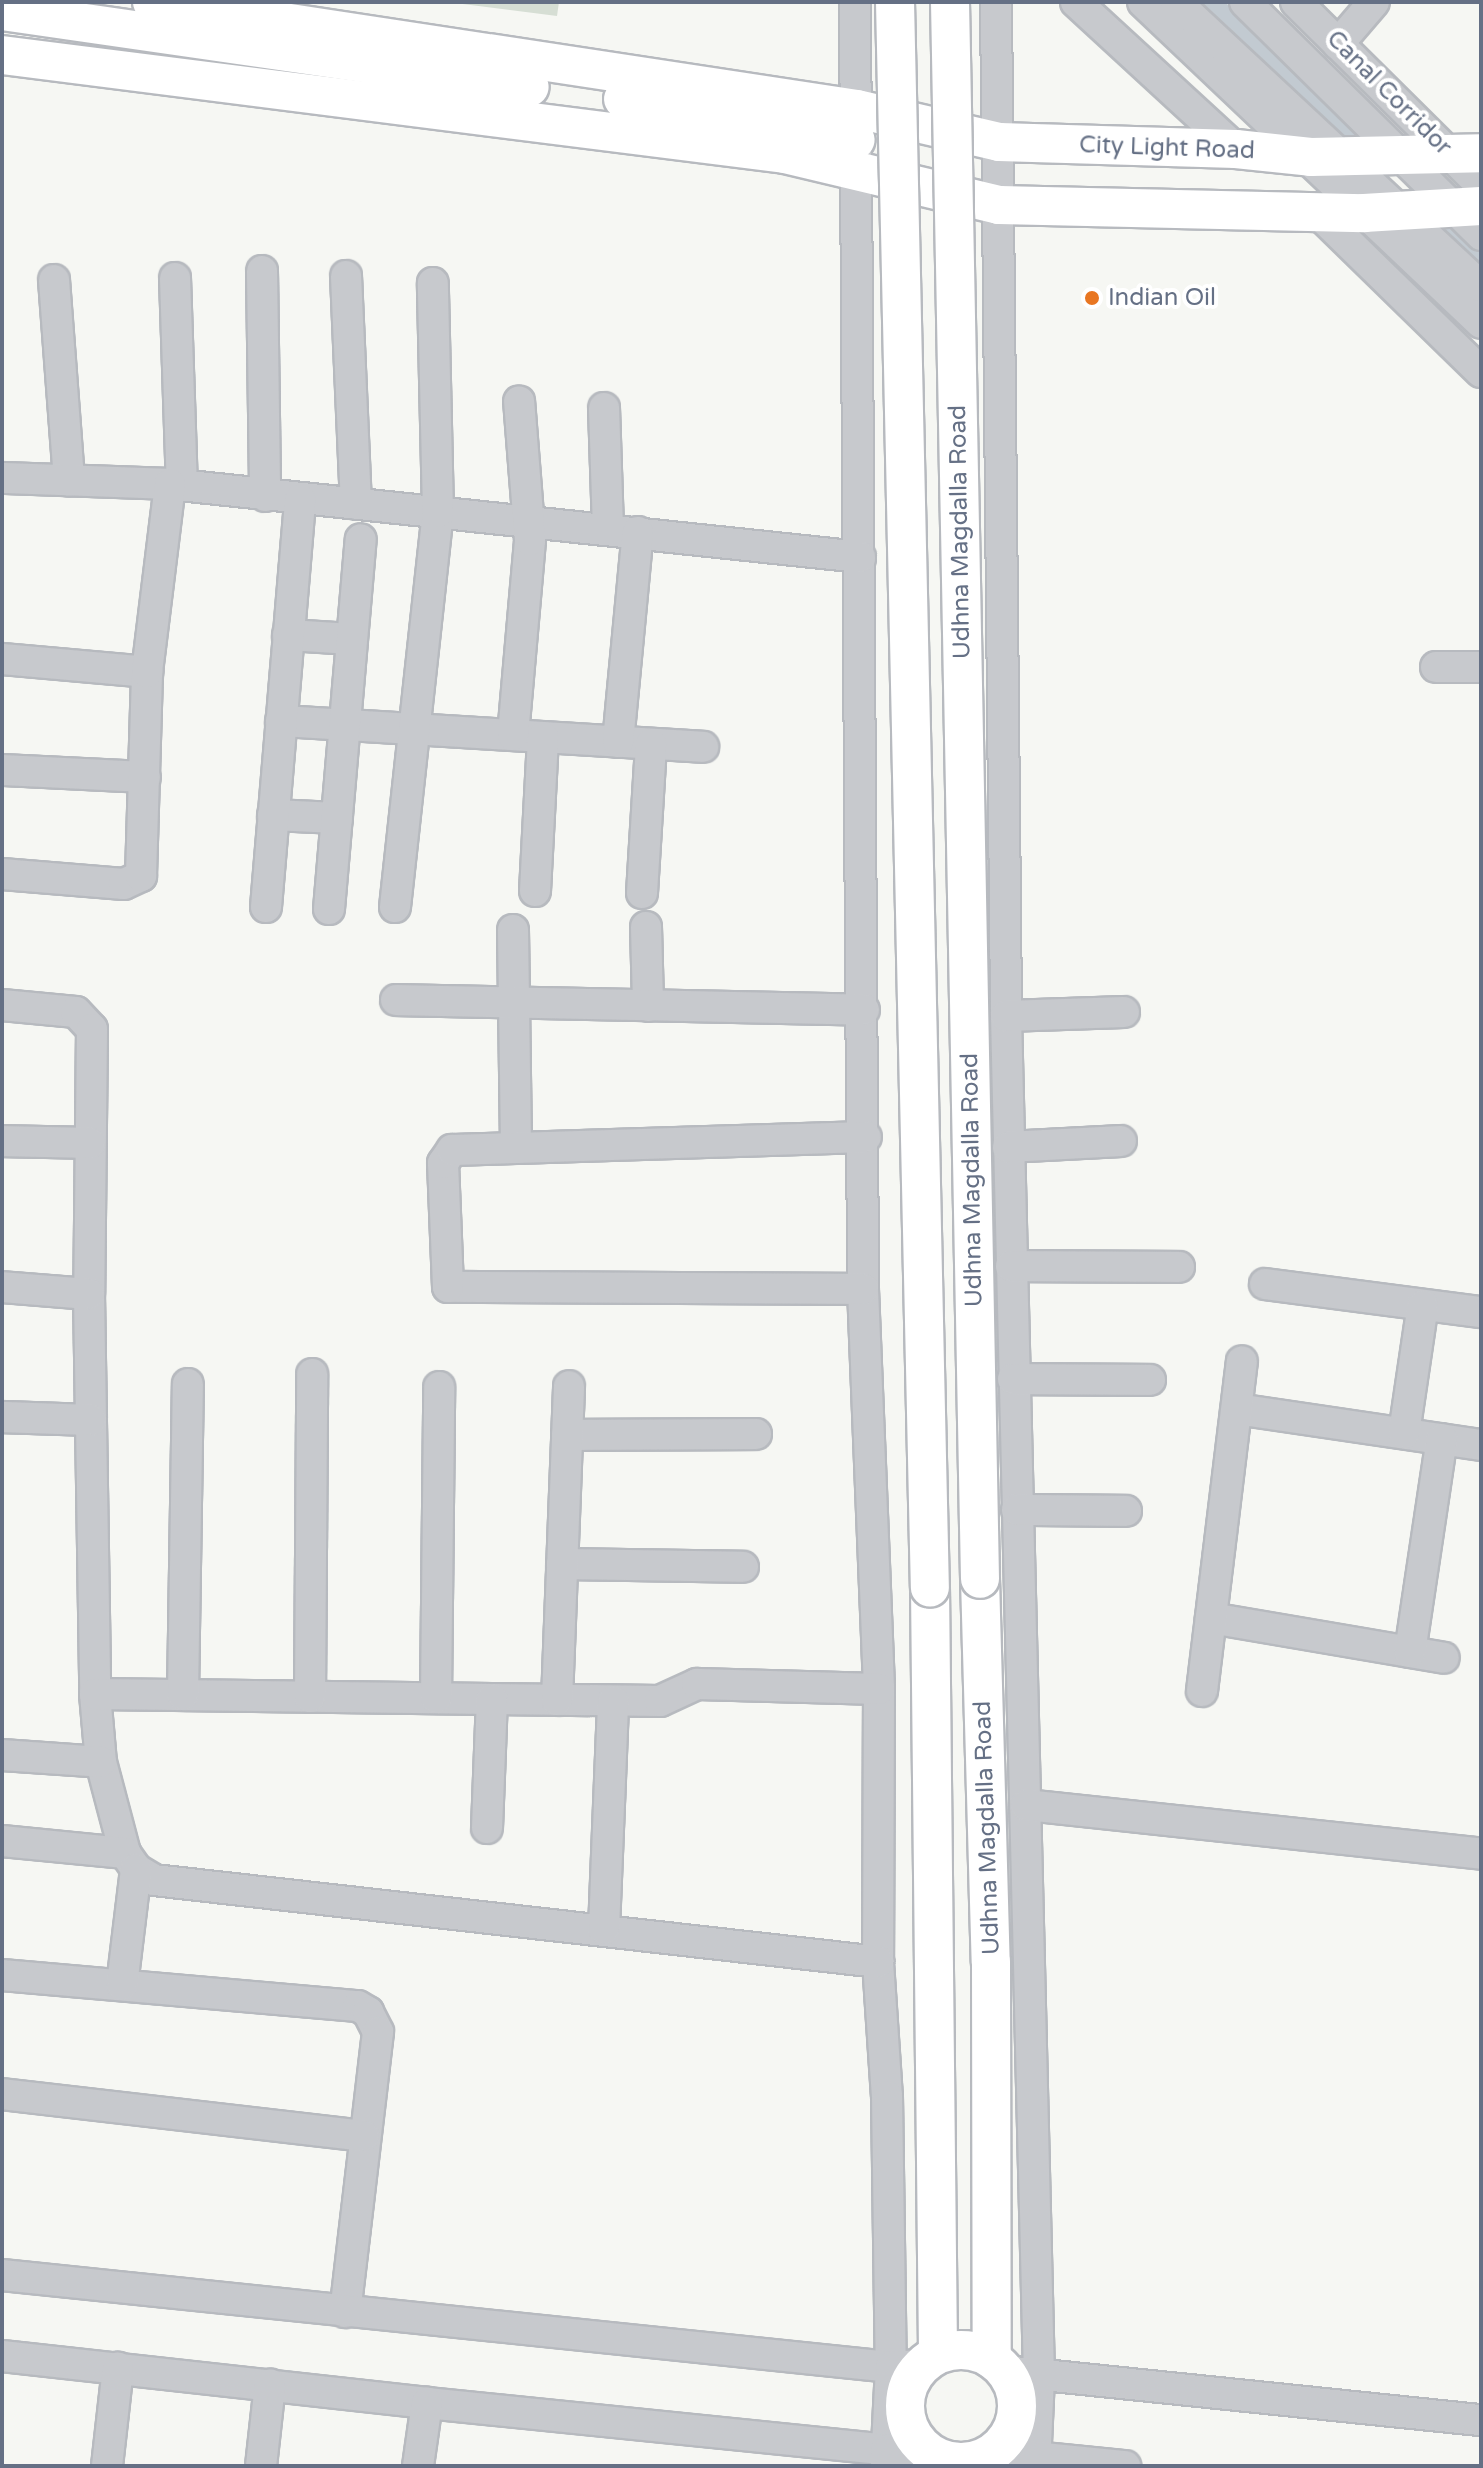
<!DOCTYPE html>
<style>
body{margin:0}
#map{position:relative;width:1483px;height:2468px;overflow:hidden;background:#f6f7f3;font-family:"Varela Round",sans-serif}
div>[style]{position:absolute}
[style*='--x']{left:calc(var(--x)*1px);top:calc(var(--y)*1px);width:calc(var(--w)*1px);rotate:calc(var(--a)*1deg)}
.green>*{inset:0;background:#d6ded4}
.canal>*{height:24px;margin:-12px;padding:0 12px;transform-origin:12px;border-radius:12px;background:#c2cad1}
.roads{filter:drop-shadow(2px 0 #b7babf) drop-shadow(-2px 0 #b7babf) drop-shadow(0 2px #b7babf) drop-shadow(0 -2px #b7babf)}
.minor>*{height:30px;margin:-15px;padding:0 15px;transform-origin:15px;border-radius:15px;background:#c7c9cd}
.major>*{height:38px;margin:-19px;padding:0 19px;transform-origin:19px;border-radius:19px;background:#fff}
.major>.ring{margin:-19px;padding:0;box-sizing:content-box;background:none;border:38px solid #fff;border-radius:50%}
.bridges{filter:drop-shadow(2px 0 #b7babf) drop-shadow(-2px 0 #b7babf) drop-shadow(0 2px #b7babf) drop-shadow(0 -2px #b7babf)}
.major-bridge>*{height:38px;margin:-19px;padding:0 19px;transform-origin:19px;border-radius:19px;background:#fff}
.dots>*{width:22px;height:22px;translate:-50% -50%;box-sizing:border-box;border:4px solid #fff;border-radius:50%}
span{translate:-50% -50%;white-space:nowrap;text-align:center;line-height:1.15;-webkit-text-stroke:8px #fff;paint-order:stroke}
.street-label{font-size:24px;color:#657085}
.poi-label{font-size:24px;color:#657085}
.left{translate:0 -50%;text-align:left}
.frame{position:absolute;inset:0;border:4px solid #657085;pointer-events:none}
</style>
<div id="map">
<div class="green">
<i style="clip-path:polygon(447px 2px,559px 2px,557px 16px)"></i>
</div>
<div class="canal">
<i style="--x:1208;--y:2;--w:202;--a:44.4"></i>
<i style="--x:1432;--y:221;--w:65;--a:41.3"></i>
</div>
<div class="roads">
<div class="minor">
<i style="--x:855;--y:2;--w:1287;--a:89.64"></i>
<i style="--x:863;--y:1289;--w:400;--a:87.7"></i>
<i style="--x:879;--y:1689;--w:273;--a:90.2"></i>
<i style="--x:878;--y:1962;--w:134;--a:86.2"></i>
<i style="--x:887;--y:2096;--w:271;--a:89.2"></i>
<i style="--x:891;--y:2367;--w:99;--a:92.9"></i>
<i style="--x:996;--y:2;--w:1014;--a:89.43"></i>
<i style="--x:1006;--y:1016;--w:1361;--a:88.61"></i>
<i style="--x:1039;--y:2377;--w:89;--a:92.6"></i>
<i style="--x:1076;--y:2;--w:217;--a:42.6"></i>
<i style="--x:1143;--y:2;--w:466;--a:43.5"></i>
<i style="--x:1176;--y:2;--w:417;--a:43"></i>
<i style="--x:1245;--y:2;--w:332;--a:44.6"></i>
<i style="--x:1296;--y:2;--w:260;--a:44.7"></i>
<i style="--x:1338;--y:44;--w:55;--a:-49.4"></i>
<i style="--x:1317;--y:212;--w:229;--a:44.3"></i>
<i style="--x:262;--y:271;--w:225;--a:89.2"></i>
<i style="--x:346;--y:276;--w:228;--a:87.5"></i>
<i style="--x:175;--y:278;--w:207;--a:88.1"></i>
<i style="--x:54;--y:280;--w:201;--a:85.7"></i>
<i style="--x:604;--y:408;--w:121;--a:88.1"></i>
<i style="--x:2;--y:478;--w:168;--a:2"></i>
<i style="--x:170;--y:484;--w:694;--a:6.04"></i>
<i style="--x:288;--y:635;--w:64;--a:3.6"></i>
<i style="--x:2;--y:659;--w:146;--a:5.1"></i>
<i style="--x:1436;--y:667;--w:45;--a:0"></i>
<i style="--x:281;--y:721;--w:423;--a:3.5"></i>
<i style="--x:513;--y:735;--w:196;--a:-85"></i>
<i style="--x:530;--y:540;--w:139;--a:-94.5"></i>
<i style="--x:618;--y:742;--w:211;--a:-84.6"></i>
<i style="--x:2;--y:770;--w:143;--a:2.8"></i>
<i style="--x:273;--y:815;--w:64;--a:2.7"></i>
<i style="--x:2;--y:874;--w:122;--a:4.7"></i>
<i style="--x:124;--y:884;--w:19;--a:-25"></i>
<i style="--x:141;--y:876;--w:204;--a:-88.3"></i>
<i style="--x:147;--y:672;--w:189;--a:-83"></i>
<i style="--x:535;--y:891;--w:154;--a:-87"></i>
<i style="--x:642;--y:893;--w:149;--a:-86.5"></i>
<i style="--x:266;--y:907;--w:409;--a:-85.2"></i>
<i style="--x:395;--y:907;--w:397;--a:-83.8"></i>
<i style="--x:438;--y:512;--w:229;--a:-91.3"></i>
<i style="--x:329;--y:909;--w:371;--a:-85.1"></i>
<i style="--x:646;--y:927;--w:79;--a:88.5"></i>
<i style="--x:513;--y:930;--w:218;--a:89.2"></i>
<i style="--x:396;--y:1000;--w:468;--a:1.2"></i>
<i style="--x:2;--y:1005;--w:74;--a:5.4"></i>
<i style="--x:76;--y:1012;--w:23;--a:47"></i>
<i style="--x:92;--y:1029;--w:265;--a:90.6"></i>
<i style="--x:89;--y:1294;--w:400;--a:89.1"></i>
<i style="--x:95;--y:1694;--w:68;--a:85"></i>
<i style="--x:101;--y:1762;--w:94;--a:75.2"></i>
<i style="--x:125;--y:1853;--w:19;--a:55"></i>
<i style="--x:136;--y:1869;--w:21;--a:31"></i>
<i style="--x:154;--y:1880;--w:729;--a:6.46"></i>
<i style="--x:1006;--y:1016;--w:118;--a:-1.9"></i>
<i style="--x:2;--y:1141;--w:88;--a:1.3"></i>
<i style="--x:1008;--y:1147;--w:113;--a:-3"></i>
<i style="--x:1011;--y:1266;--w:168;--a:0.3"></i>
<i style="--x:1265;--y:1284;--w:218;--a:7.4"></i>
<i style="--x:2;--y:1287;--w:87;--a:4.6"></i>
<i style="--x:863;--y:1289;--w:415;--a:-179.7"></i>
<i style="--x:448;--y:1287;--w:124;--a:-92.3"></i>
<i style="--x:443;--y:1163;--w:16;--a:-55"></i>
<i style="--x:452;--y:1150;--w:414;--a:-1.8"></i>
<i style="--x:1013;--y:1379;--w:137;--a:0.4"></i>
<i style="--x:1237;--y:1409;--w:247;--a:8.4"></i>
<i style="--x:2;--y:1417;--w:89;--a:1.9"></i>
<i style="--x:1404;--y:1433;--w:129;--a:-81.6"></i>
<i style="--x:567;--y:1435;--w:189;--a:-0.3"></i>
<i style="--x:1017;--y:1510;--w:109;--a:0.5"></i>
<i style="--x:562;--y:1564;--w:181;--a:0.9"></i>
<i style="--x:1211;--y:1618;--w:236;--a:9.7"></i>
<i style="--x:1410;--y:1652;--w:215;--a:-81.5"></i>
<i style="--x:1202;--y:1691;--w:332;--a:-83.1"></i>
<i style="--x:95;--y:1694;--w:565;--a:0.71"></i>
<i style="--x:660;--y:1701;--w:41;--a:-24.7"></i>
<i style="--x:697;--y:1684;--w:182;--a:1.6"></i>
<i style="--x:183;--y:1695;--w:311;--a:-89.1"></i>
<i style="--x:310;--y:1697;--w:323;--a:-89.6"></i>
<i style="--x:436;--y:1698;--w:311;--a:-89.4"></i>
<i style="--x:557;--y:1700;--w:314;--a:-87.8"></i>
<i style="--x:2;--y:1755;--w:99;--a:4"></i>
<i style="--x:1026;--y:1805;--w:458;--a:6.1"></i>
<i style="--x:487;--y:1828;--w:129;--a:-87.8"></i>
<i style="--x:2;--y:1841;--w:124;--a:5.6"></i>
<i style="--x:604;--y:1929;--w:228;--a:-87.7"></i>
<i style="--x:2;--y:1975;--w:357;--a:5"></i>
<i style="--x:358;--y:2006;--w:12;--a:31"></i>
<i style="--x:368;--y:2012;--w:22;--a:63"></i>
<i style="--x:378;--y:2032;--w:282;--a:96.7"></i>
<i style="--x:122;--y:1985;--w:117;--a:-83.1"></i>
<i style="--x:2;--y:2094;--w:364;--a:6.6"></i>
<i style="--x:2;--y:2275;--w:894;--a:5.91"></i>
<i style="--x:891;--y:2367;--w:32;--a:-4"></i>
<i style="--x:2;--y:2356;--w:428;--a:6.3"></i>
<i style="--x:427;--y:2403;--w:461;--a:5.8"></i>
<i style="--x:886;--y:2450;--w:37;--a:-2"></i>
<i style="--x:1005;--y:2371;--w:479;--a:5.9"></i>
<i style="--x:994;--y:2453;--w:132;--a:5.7"></i>
<i style="--x:107;--y:2466;--w:99;--a:-83.6"></i>
<i style="--x:261;--y:2466;--w:82;--a:-83.7"></i>
<i style="--x:418;--y:2466;--w:64;--a:-81.9"></i>
</div>
<div class="major">
<i style="--x:152;--y:2;--w:713;--a:8.63"></i>
<i style="--x:857;--y:109;--w:146;--a:13.1"></i>
<i style="--x:999;--y:142;--w:237;--a:1.7"></i>
<i style="--x:1236;--y:149;--w:75;--a:6.1"></i>
<i style="--x:1311;--y:157;--w:170;--a:-1.3"></i>
<i style="--x:2;--y:11;--w:533;--a:8.19"></i>
<i style="--x:2;--y:55;--w:789;--a:7.21"></i>
<i style="--x:785;--y:154;--w:220;--a:13.4"></i>
<i style="--x:999;--y:205;--w:365;--a:1.3"></i>
<i style="--x:1364;--y:213;--w:117;--a:-3.4"></i>
<i style="--x:623;--y:99;--w:34;--a:7"></i>
<i style="--x:657;--y:103;--w:51;--a:18.4"></i>
<i style="--x:705;--y:119;--w:152;--a:7.9"></i>
<i style="--x:980;--y:1579;--w:383;--a:88.4"></i>
<i style="--x:991;--y:1962;--w:397;--a:89.9"></i>
<i style="--x:930;--y:1588;--w:766;--a:89.4"></i>
<i class="ring" style="left:905px;top:2350px;width:74px;height:74px"></i>
</div>
</div>
<div class="bridges">
<div class="major-bridge">
<i style="--x:895;--y:2;--w:1586;--a:88.74"></i>
<i style="--x:950;--y:2;--w:1577;--a:88.91"></i>
</div>
</div>
<div class="dots">
<i style="left:1092px;top:298px;background:#e87621"></i>
</div>
<div class="street-label">
<span style="left:1389px;top:93px;rotate:45deg">Canal Corridor</span>
<span style="left:1167px;top:148px;rotate:2deg">City Light Road</span>
<span style="left:960px;top:532px;rotate:-91deg">Udhna Magdalla Road</span>
<span style="left:972px;top:1180px;rotate:-91deg">Udhna Magdalla Road</span>
<span style="left:987px;top:1828px;rotate:-92deg">Udhna Magdalla Road</span>
</div>
<div class="poi-label">
<span class="left" style="left:1108px;top:298px">Indian Oil</span>
</div>
<div class="frame"></div>
</div>
